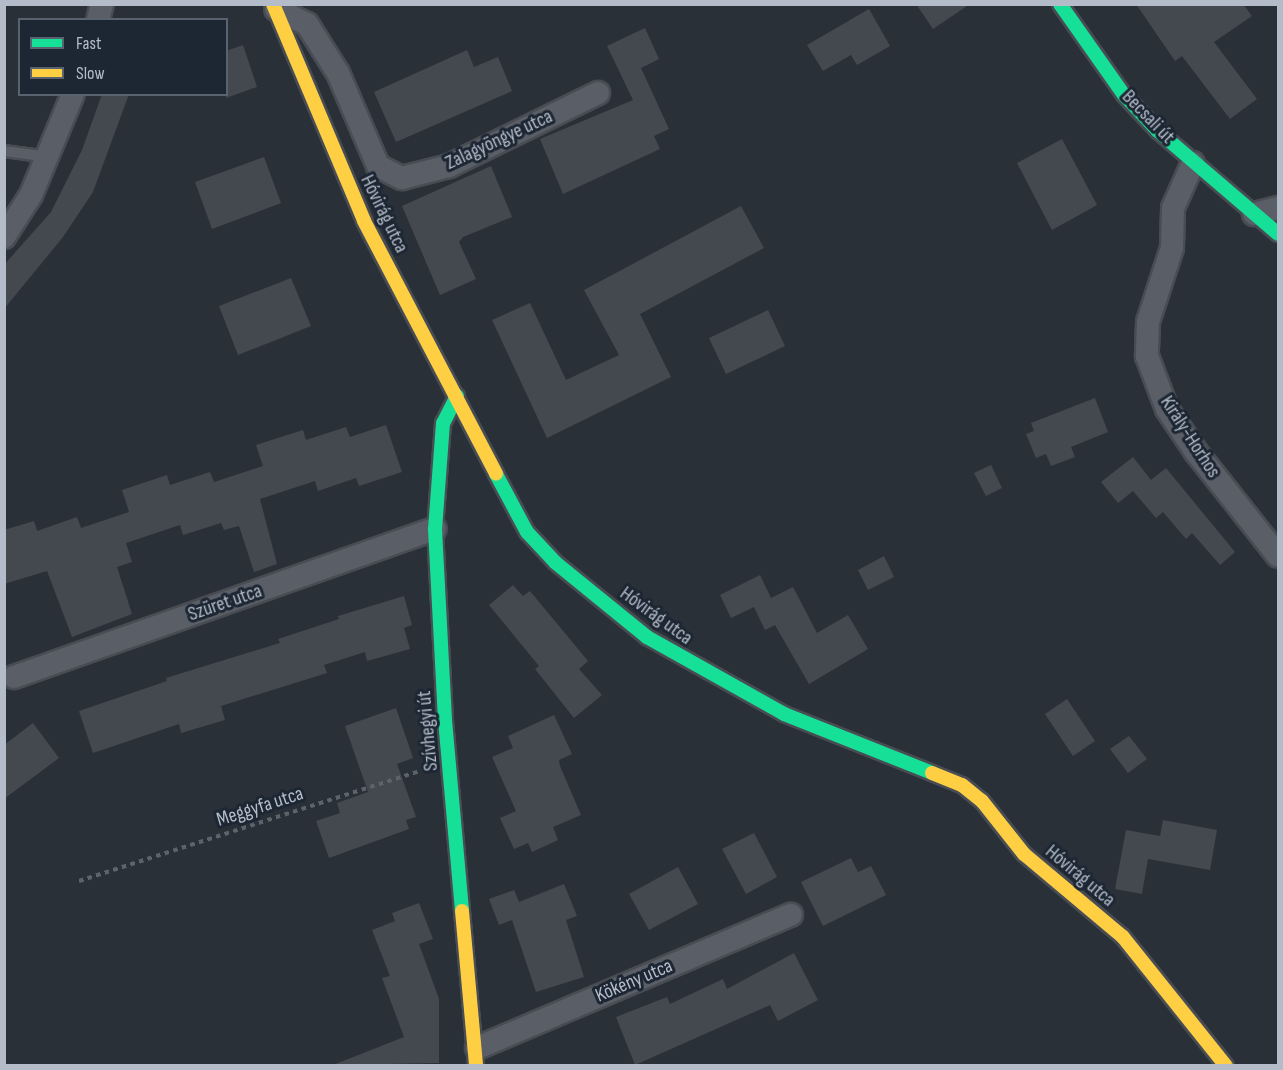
<!DOCTYPE html>
<meta charset="utf-8">
<style>
body{margin:0}
#map{position:relative;width:1283px;height:1070px;overflow:hidden;background:#2a3038;font-family:"Sofia Sans Condensed",sans-serif}
div>[style]{position:absolute}
[style*='--x']{left:calc(var(--x)*1px);top:calc(var(--y)*1px);width:calc(var(--w)*1px);rotate:calc(var(--a)*1deg)}
.building>*{inset:0;background:#444950}
.path>*{height:4px;margin-top:-2px;transform-origin:0;background:repeating-linear-gradient(90deg,#5d636a 0 4.5px,transparent 0 9px)}
.roads{filter:drop-shadow(2px 0 #484c53) drop-shadow(-2px 0 #484c53) drop-shadow(0 2px #484c53) drop-shadow(0 -2px #484c53)}
.lane>*{height:10px;margin:-5px;padding:0 5px;transform-origin:5px;border-radius:5px;background:#5a5e66}
.street>*{height:22px;margin:-11px;padding:0 11px;transform-origin:11px;border-radius:11px;background:#5a5e66}
.fast>*{height:14px;margin:-7px;padding:0 7px;transform-origin:7px;border-radius:7px;background:#16e098}
.slow>*{height:14px;margin:-7px;padding:0 7px;transform-origin:7px;border-radius:7px;background:#ffcf43}
span{translate:-50% -50%;white-space:nowrap;text-align:center;line-height:1.15;-webkit-text-stroke:6px #1d2633;paint-order:stroke}
.street-label{font-size:20px;color:#b4bcc9}
.frame{position:absolute;inset:0;border:6px solid #b4bcc9;pointer-events:none}
.legend{position:absolute;left:18px;top:18px;width:210px;height:78px;box-sizing:border-box;background:#1d2633;border:2px solid #59626f;margin:0;padding:8px 10px;list-style:none;font-size:18px;color:#b4bcc9}
.legend li{display:flex;align-items:center;gap:12px;height:30px}
.legend b{width:30px;border:2px solid #59626f}
</style>
<div id="map">
<div class="building">
<i style="clip-path:polygon(916px 4px,970px 4px,933px 29px)"></i>
<i style="clip-path:polygon(1136px 4px,1243px 4px,1252px 16px,1214px 42px,1257px 99px,1230px 119px,1182px 56px,1175px 61px)"></i>
<i style="clip-path:polygon(869px 9px,890px 46px,857px 65px,851px 55px,823px 71px,807px 45px)"></i>
<i style="clip-path:polygon(645px 28px,659px 59px,641px 68px,669px 129px,654px 136px,660px 149px,563px 194px,540px 139px,633px 100px,607px 46px)"></i>
<i style="clip-path:polygon(243px 45px,257px 87px,226px 98px,226px 51px)"></i>
<i style="clip-path:polygon(467px 50px,474px 67px,498px 57px,512px 91px,396px 142px,374px 92px)"></i>
<i style="clip-path:polygon(102px 94px,129px 94px,93px 192px,63px 237px,4px 309px,4px 265px,51px 212px,82px 150px)"></i>
<i style="clip-path:polygon(1062px 139px,1097px 205px,1052px 230px,1017px 163px)"></i>
<i style="clip-path:polygon(264px 157px,281px 203px,212px 229px,195px 182px)"></i>
<i style="clip-path:polygon(491px 166px,512px 217px,463px 237px,459px 242px,476px 279px,440px 295px,402px 206px)"></i>
<i style="clip-path:polygon(741px 206px,764px 248px,640px 314px,671px 377px,547px 438px,492px 320px,530px 303px,566px 380px,619px 355px,584px 290px)"></i>
<i style="clip-path:polygon(291px 278px,311px 326px,238px 355px,219px 306px)"></i>
<i style="clip-path:polygon(768px 310px,785px 346px,726px 374px,709px 338px)"></i>
<i style="clip-path:polygon(1095px 398px,1108px 432px,1071px 447px,1075px 457px,1051px 466px,1046px 454px,1036px 458px,1026px 434px,1034px 431px,1031px 423px)"></i>
<i style="clip-path:polygon(386px 425px,402px 472px,359px 486px,356px 478px,318px 491px,315px 481px,260px 499px,277px 564px,254px 572px,239px 526px,224px 530px,221px 523px,183px 535px,180px 525px,126px 543px,132px 562px,117px 567px,132px 614px,72px 637px,47px 571px,4px 584px,4px 530px,34px 521px,37px 531px,77px 517px,81px 528px,129px 512px,122px 490px,167px 475px,170px 485px,210px 472px,214px 482px,263px 466px,256px 445px,303px 430px,306px 440px,346px 427px,350px 437px)"></i>
<i style="clip-path:polygon(1133px 457px,1151px 480px,1166px 468px,1235px 552px,1220px 565px,1192px 533px,1186px 539px,1163px 512px,1156px 518px,1133px 491px,1118px 503px,1101px 482px)"></i>
<i style="clip-path:polygon(991px 465px,1002px 488px,986px 496px,974px 473px)"></i>
<i style="clip-path:polygon(884px 556px,894px 577px,868px 590px,858px 570px)"></i>
<i style="clip-path:polygon(760px 575px,771px 598px,793px 587px,817px 633px,848px 615px,868px 649px,809px 684px,775px 625px,765px 630px,754px 607px,731px 618px,720px 595px)"></i>
<i style="clip-path:polygon(513px 585px,523px 596px,530px 591px,588px 661px,579px 669px,602px 695px,574px 718px,535px 669px,539px 666px,489px 605px)"></i>
<i style="clip-path:polygon(404px 596px,412px 625px,404px 628px,410px 649px,367px 661px,365px 652px,324px 665px,327px 673px,221px 706px,225px 720px,181px 733px,179px 724px,93px 753px,79px 711px,167px 681px,166px 678px,280px 643px,278px 639px,339px 619px,338px 616px)"></i>
<i style="clip-path:polygon(1067px 699px,1095px 741px,1073px 756px,1045px 714px)"></i>
<i style="clip-path:polygon(396px 708px,413px 758px,397px 764px,416px 817px,406px 820px,409px 829px,329px 858px,316px 821px,340px 813px,337px 803px,368px 792px,345px 726px)"></i>
<i style="clip-path:polygon(554px 715px,572px 754px,559px 760px,560px 766px,581px 815px,553px 827px,558px 840px,532px 852px,528px 843px,514px 849px,500px 818px,516px 811px,492px 757px,513px 748px,508px 736px)"></i>
<i style="clip-path:polygon(33px 723px,59px 758px,4px 799px,4px 745px)"></i>
<i style="clip-path:polygon(1129px 736px,1147px 759px,1128px 773px,1110px 749px)"></i>
<i style="clip-path:polygon(1163px 820px,1217px 830px,1210px 870px,1148px 859px,1142px 894px,1115px 889px,1126px 830px,1160px 836px)"></i>
<i style="clip-path:polygon(754px 833px,777px 877px,746px 894px,722px 849px)"></i>
<i style="clip-path:polygon(851px 858px,858px 872px,871px 866px,886px 895px,823px 926px,801px 882px)"></i>
<i style="clip-path:polygon(678px 867px,698px 904px,649px 930px,629px 894px)"></i>
<i style="clip-path:polygon(564px 884px,577px 916px,566px 920px,584px 977px,536px 992px,512px 920px,499px 925px,489px 899px,514px 890px,519px 902px)"></i>
<i style="clip-path:polygon(419px 903px,433px 939px,419px 944px,439px 999px,439px 1063px,333px 1065px,404px 1037px,382px 978px,390px 976px,372px 930px,395px 921px,392px 913px)"></i>
<i style="clip-path:polygon(794px 953px,818px 1000px,778px 1021px,770px 1005px,635px 1065px,616px 1017px,667px 997px,670px 1004px,723px 979px,727px 989px)"></i>
</div>
<div class="path">
<i style="--x:79;--y:881;--w:361;--a:-17.9"></i>
</div>
<div class="roads">
<div class="lane">
<i style="--x:4;--y:151;--w:45;--a:7.6"></i>
</div>
<div class="street">
<i style="--x:276;--y:9;--w:34;--a:26"></i>
<i style="--x:307;--y:24;--w:58;--a:57.7"></i>
<i style="--x:338;--y:73;--w:101;--a:66.7"></i>
<i style="--x:378;--y:166;--w:27;--a:27"></i>
<i style="--x:402;--y:178;--w:49;--a:-14.3"></i>
<i style="--x:449;--y:166;--w:166;--a:-26.1"></i>
<i style="--x:98;--y:20;--w:16;--a:-76"></i>
<i style="--x:1193;--y:163;--w:49;--a:114"></i>
<i style="--x:1173;--y:208;--w:40;--a:91.4"></i>
<i style="--x:1172;--y:248;--w:78;--a:108"></i>
<i style="--x:1148;--y:322;--w:34;--a:92"></i>
<i style="--x:1147;--y:356;--w:57;--a:69.3"></i>
<i style="--x:1167;--y:409;--w:52;--a:56"></i>
<i style="--x:1196;--y:452;--w:132;--a:51.7"></i>
<i style="--x:1254;--y:214;--w:25;--a:-14"></i>
<i style="--x:4;--y:237;--w:50;--a:-57.3"></i>
<i style="--x:31;--y:195;--w:109;--a:-67.4"></i>
<i style="--x:14;--y:677;--w:446;--a:-19.4"></i>
<i style="--x:477;--y:1048;--w:341;--a:-23"></i>
</div>
<div class="fast">
<i style="--x:1060;--y:4;--w:111;--a:54.9"></i>
<i style="--x:1124;--y:95;--w:50;--a:46.6"></i>
<i style="--x:1158;--y:131;--w:158;--a:40.6"></i>
<i style="--x:457;--y:396;--w:30;--a:117"></i>
<i style="--x:443;--y:423;--w:106;--a:94.3"></i>
<i style="--x:435;--y:529;--w:191;--a:87"></i>
<i style="--x:445;--y:720;--w:192;--a:84.9"></i>
<i style="--x:496;--y:474;--w:66;--a:61.9"></i>
<i style="--x:527;--y:532;--w:42;--a:46.9"></i>
<i style="--x:556;--y:563;--w:117;--a:39.1"></i>
<i style="--x:647;--y:637;--w:157;--a:29.3"></i>
<i style="--x:784;--y:714;--w:159;--a:21.7"></i>
</div>
<div class="slow">
<i style="--x:273;--y:4;--w:235;--a:67.2"></i>
<i style="--x:364;--y:221;--w:285;--a:62.4"></i>
<i style="--x:932;--y:773;--w:32;--a:22"></i>
<i style="--x:962;--y:785;--w:26;--a:39"></i>
<i style="--x:982;--y:801;--w:68;--a:51.6"></i>
<i style="--x:1024;--y:854;--w:129;--a:40"></i>
<i style="--x:1123;--y:937;--w:165;--a:51.4"></i>
<i style="--x:462;--y:911;--w:156;--a:84.8"></i>
</div>
</div>
<div class="street-label">
<span style="left:1148px;top:117px;rotate:46deg">Becsali út</span>
<span style="left:499px;top:140px;rotate:-25deg">Zalagyöngye utca</span>
<span style="left:384px;top:214px;rotate:64deg">Hóvirág utca</span>
<span style="left:1190px;top:437px;rotate:57deg">Király-Horhos</span>
<span style="left:225px;top:603px;rotate:-19deg">Szüret utca</span>
<span style="left:656px;top:616px;rotate:36deg">Hóvirág utca</span>
<span style="left:428px;top:731px;rotate:-95deg">Szívhegyi út</span>
<span style="left:260px;top:807px;rotate:-18deg">Meggyfa utca</span>
<span style="left:1080px;top:876px;rotate:40deg">Hóvirág utca</span>
<span style="left:634px;top:981px;rotate:-23deg">Kökény utca</span>
</div>
<div class="frame"></div>
<ul class="legend">
<li><b style="height:8px;background:#16e098"></b>Fast</li>
<li><b style="height:8px;background:#ffcf43"></b>Slow</li>
</ul>
</div>
